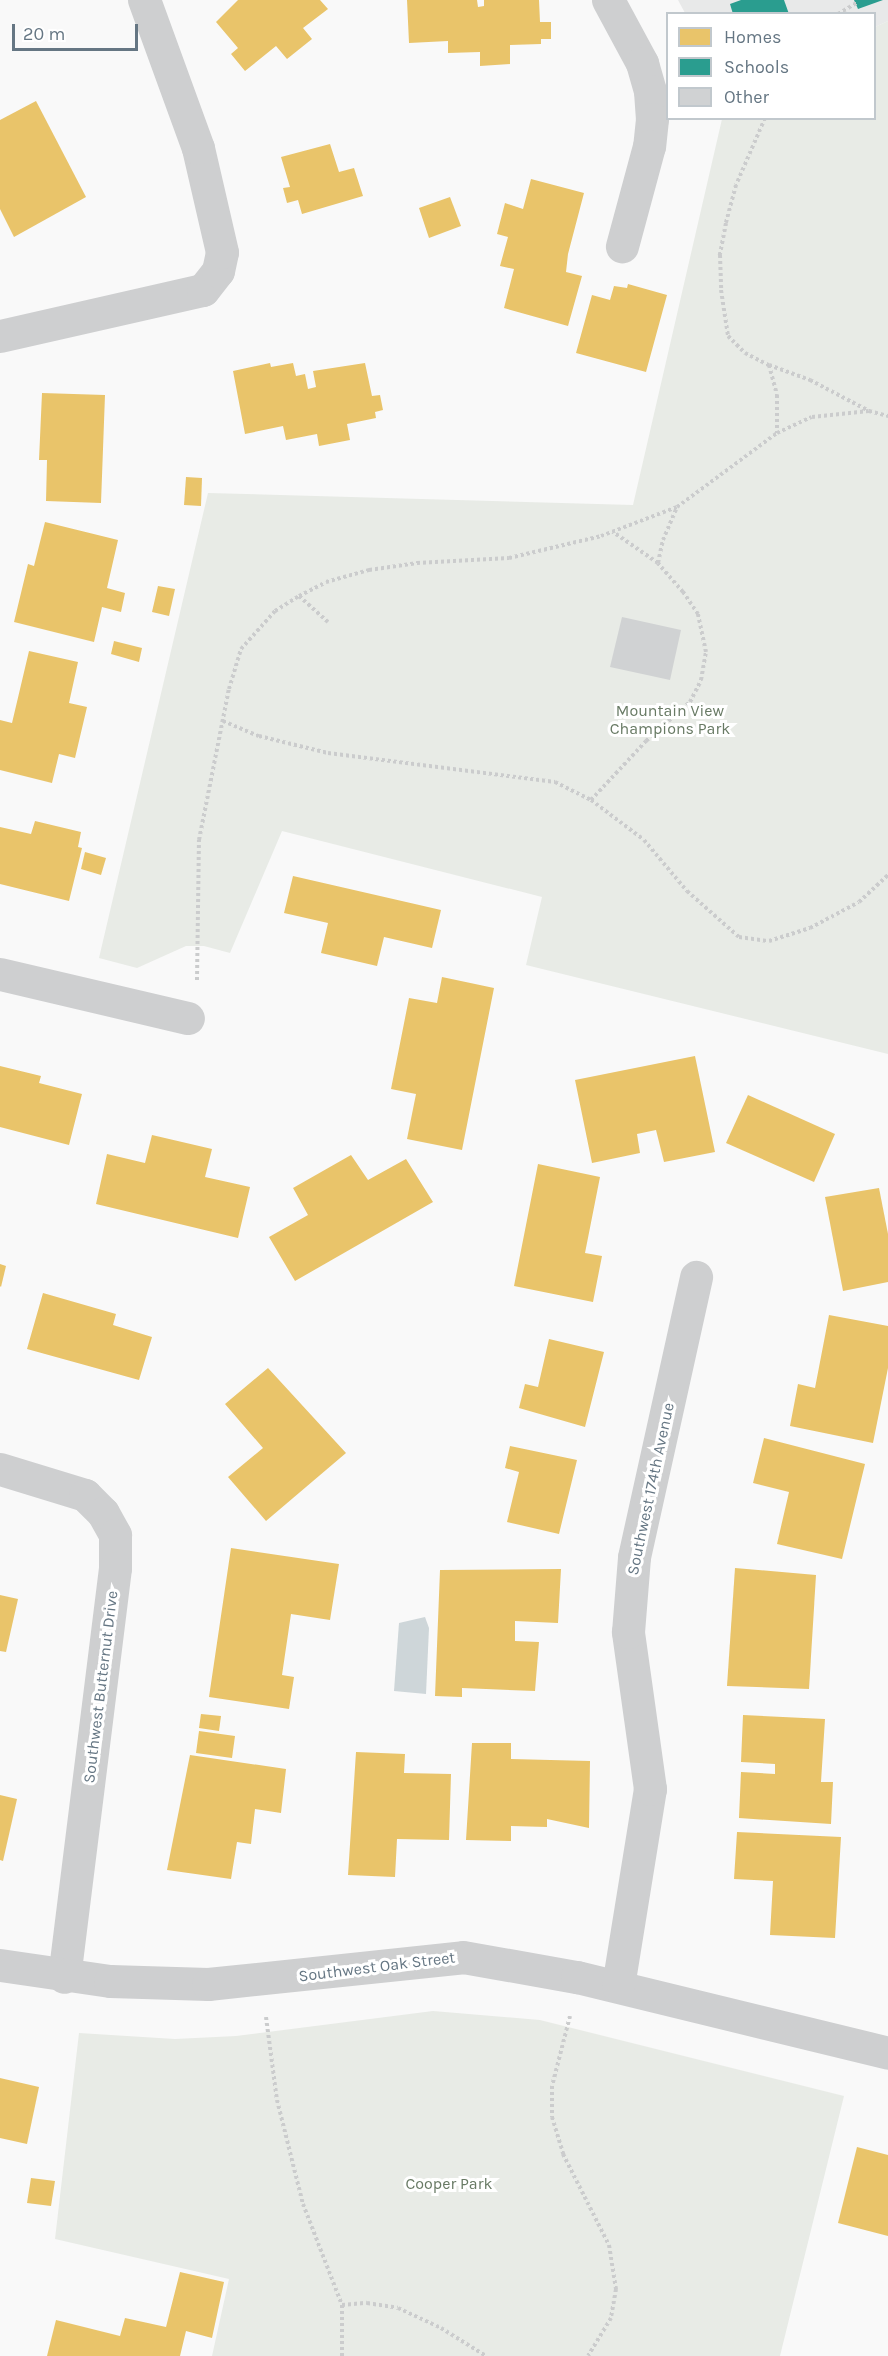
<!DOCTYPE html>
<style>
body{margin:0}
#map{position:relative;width:888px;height:2356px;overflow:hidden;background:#f9f9f9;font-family:Karla,sans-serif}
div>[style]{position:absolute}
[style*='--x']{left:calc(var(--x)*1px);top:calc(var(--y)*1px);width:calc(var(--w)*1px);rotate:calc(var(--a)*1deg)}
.built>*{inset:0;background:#e8e9e9}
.green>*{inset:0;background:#e8ebe6}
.water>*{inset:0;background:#ced6d9}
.homes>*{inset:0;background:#e9c46a}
.schools>*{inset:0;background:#2a9d8f}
.building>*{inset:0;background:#d0d2d3}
.path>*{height:4px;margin-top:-2px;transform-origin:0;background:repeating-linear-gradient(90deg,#cbcccd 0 3px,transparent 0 6px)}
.street>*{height:33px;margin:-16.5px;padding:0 16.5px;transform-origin:16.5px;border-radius:16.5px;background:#cecfd0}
span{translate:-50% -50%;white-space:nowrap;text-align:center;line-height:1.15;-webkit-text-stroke:6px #fff;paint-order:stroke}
.park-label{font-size:16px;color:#687a64}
.street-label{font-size:16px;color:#657683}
.legend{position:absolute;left:666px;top:12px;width:210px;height:108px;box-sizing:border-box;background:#fff;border:2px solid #c1c8cd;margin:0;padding:8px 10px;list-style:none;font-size:18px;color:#657683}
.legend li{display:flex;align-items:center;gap:12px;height:30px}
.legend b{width:30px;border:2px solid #c1c8cd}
.scale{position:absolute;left:12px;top:24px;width:126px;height:27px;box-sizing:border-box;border:3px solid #657683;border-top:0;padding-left:8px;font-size:18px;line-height:21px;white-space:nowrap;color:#657683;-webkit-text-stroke:4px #fff;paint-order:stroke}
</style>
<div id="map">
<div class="built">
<i style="clip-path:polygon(678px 0,888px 0,888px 21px,875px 27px,874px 14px,685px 13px)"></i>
</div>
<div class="green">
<i style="clip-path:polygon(888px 21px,888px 1054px,526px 965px,542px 897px,282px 831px,230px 953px,204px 946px,186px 946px,137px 968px,99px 958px,208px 493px,633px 505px,722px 119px,874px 118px,875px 27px)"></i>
<i style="clip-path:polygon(433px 2011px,540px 2020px,844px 2096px,780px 2356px,212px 2356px,229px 2279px,55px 2239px,79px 2033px,175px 2039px,236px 2036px)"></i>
</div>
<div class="water">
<i style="clip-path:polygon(425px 1617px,429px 1628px,426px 1694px,394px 1691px,399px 1623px)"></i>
</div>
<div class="homes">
<i style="clip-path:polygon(238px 0,320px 0,328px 9px,303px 28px,312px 39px,287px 59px,276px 46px,245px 71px,231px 54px,238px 48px,216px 22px)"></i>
<i style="clip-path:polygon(407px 0,477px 0,478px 7px,484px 6px,484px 0,539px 0,540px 22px,551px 22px,551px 39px,541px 39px,541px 44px,510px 45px,510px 64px,480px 66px,480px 52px,448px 53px,448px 41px,409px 43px)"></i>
<i style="clip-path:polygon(36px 101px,86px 197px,14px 237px,0 209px,0 120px)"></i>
<i style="clip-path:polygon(330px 144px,339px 172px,354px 168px,363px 196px,302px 214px,298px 200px,287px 203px,283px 188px,290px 187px,281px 157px)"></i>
<i style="clip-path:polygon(531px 179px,584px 193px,568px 254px,566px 272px,582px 276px,568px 326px,504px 308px,514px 269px,500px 266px,508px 237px,497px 234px,505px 203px,523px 209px)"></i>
<i style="clip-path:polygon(450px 197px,461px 226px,429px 238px,419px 208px)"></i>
<i style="clip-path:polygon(628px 284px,667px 295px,646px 372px,576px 353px,592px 295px,610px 300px,614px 286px,627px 288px)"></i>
<i style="clip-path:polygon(270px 363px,271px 367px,293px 363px,296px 376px,305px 374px,308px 389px,316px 387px,313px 371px,365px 363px,372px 396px,380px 395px,383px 410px,375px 412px,376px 418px,347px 424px,350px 440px,319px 446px,317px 434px,286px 440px,283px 426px,245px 434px,233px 371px)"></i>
<i style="clip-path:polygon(42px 393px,105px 395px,101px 503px,46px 501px,47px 460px,39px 460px)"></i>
<i style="clip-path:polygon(186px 477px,202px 478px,201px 506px,184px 505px)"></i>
<i style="clip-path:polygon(45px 522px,118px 540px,107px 588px,125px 593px,121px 612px,102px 607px,94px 642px,14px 622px,28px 564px,34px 566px)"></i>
<i style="clip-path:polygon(158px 586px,175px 589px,169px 616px,152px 612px)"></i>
<i style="clip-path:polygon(114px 641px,142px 648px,139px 662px,111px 654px)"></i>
<i style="clip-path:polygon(29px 651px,78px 662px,69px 703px,87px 707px,75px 758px,59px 754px,52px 783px,0 770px,0 720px,12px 723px)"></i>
<i style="clip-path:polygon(35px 821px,81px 832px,78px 847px,82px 848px,69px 901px,0 884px,0 827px,31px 834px)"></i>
<i style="clip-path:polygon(85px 852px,106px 858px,101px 875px,81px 869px)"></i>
<i style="clip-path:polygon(293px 876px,441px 910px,432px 948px,384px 937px,377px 966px,321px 953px,328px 923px,284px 913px)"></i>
<i style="clip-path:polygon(442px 977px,494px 988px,462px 1150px,407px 1139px,416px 1094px,391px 1089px,409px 998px,437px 1003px)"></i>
<i style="clip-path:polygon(695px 1056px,715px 1152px,664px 1162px,656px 1130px,637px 1134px,640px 1153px,592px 1163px,575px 1080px)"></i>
<i style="clip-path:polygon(0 1066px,41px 1076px,39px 1083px,82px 1094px,69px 1145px,0 1127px)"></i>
<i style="clip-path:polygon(748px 1095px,835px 1134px,814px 1182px,726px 1143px)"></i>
<i style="clip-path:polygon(152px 1135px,212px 1149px,205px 1177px,250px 1187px,238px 1238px,96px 1204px,107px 1154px,145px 1163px)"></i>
<i style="clip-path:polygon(351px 1155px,368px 1180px,406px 1159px,433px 1202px,295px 1281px,269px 1237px,308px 1215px,293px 1188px)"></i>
<i style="clip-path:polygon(538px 1164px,600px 1177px,585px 1253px,602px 1256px,593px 1302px,514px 1286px)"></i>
<i style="clip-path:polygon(879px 1188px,888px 1234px,888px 1282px,843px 1291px,825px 1197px)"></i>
<i style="clip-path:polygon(0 1264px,6px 1266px,1px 1287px,0 1286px)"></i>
<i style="clip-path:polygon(43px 1293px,116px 1314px,113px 1325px,152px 1337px,139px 1380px,27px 1349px)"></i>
<i style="clip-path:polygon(829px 1315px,888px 1326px,888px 1368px,873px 1443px,790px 1426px,798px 1384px,815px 1388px)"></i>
<i style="clip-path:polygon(549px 1339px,604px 1352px,585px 1427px,519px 1408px,525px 1384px,538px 1387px)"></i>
<i style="clip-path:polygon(268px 1368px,346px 1453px,266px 1521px,228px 1477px,263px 1448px,225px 1404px)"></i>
<i style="clip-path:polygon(764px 1438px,865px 1464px,842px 1559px,777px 1544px,789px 1492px,753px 1483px)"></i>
<i style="clip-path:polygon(510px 1446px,577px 1460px,559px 1534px,507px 1522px,519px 1472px,505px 1468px)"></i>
<i style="clip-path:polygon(231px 1548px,339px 1564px,330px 1620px,291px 1614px,282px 1675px,294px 1677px,289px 1709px,209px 1697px)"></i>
<i style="clip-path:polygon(735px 1568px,816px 1575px,809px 1689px,727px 1686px)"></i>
<i style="clip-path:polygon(561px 1569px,558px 1623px,515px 1621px,515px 1641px,539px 1642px,535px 1691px,462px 1688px,462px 1697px,435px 1696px,440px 1570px)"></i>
<i style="clip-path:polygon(0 1595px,18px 1599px,6px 1652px,0 1651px)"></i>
<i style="clip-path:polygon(201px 1714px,221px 1716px,219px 1731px,199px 1728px)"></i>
<i style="clip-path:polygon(743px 1715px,825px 1719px,821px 1782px,833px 1782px,831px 1824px,739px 1818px,741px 1772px,775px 1774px,775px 1764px,741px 1762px)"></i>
<i style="clip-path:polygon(199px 1731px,235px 1736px,232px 1758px,196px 1753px)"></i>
<i style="clip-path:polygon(472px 1743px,511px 1743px,511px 1759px,590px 1761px,589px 1828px,547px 1819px,547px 1827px,511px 1826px,511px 1841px,466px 1840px)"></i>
<i style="clip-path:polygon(356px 1752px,405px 1754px,404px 1773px,451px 1774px,449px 1840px,397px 1839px,395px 1877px,348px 1875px)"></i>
<i style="clip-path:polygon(190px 1755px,286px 1769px,281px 1813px,255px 1809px,251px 1844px,237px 1842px,231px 1879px,167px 1870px)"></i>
<i style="clip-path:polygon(0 1795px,17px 1799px,3px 1861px,0 1860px)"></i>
<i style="clip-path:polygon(737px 1832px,841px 1837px,835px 1938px,770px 1935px,773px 1881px,734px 1879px)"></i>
<i style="clip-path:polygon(0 2078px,39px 2087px,27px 2144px,0 2138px)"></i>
<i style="clip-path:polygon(857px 2147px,888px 2155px,888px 2236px,838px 2223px)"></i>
<i style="clip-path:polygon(31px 2178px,55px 2181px,51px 2206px,27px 2203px)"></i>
<i style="clip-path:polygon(180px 2272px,224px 2282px,212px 2338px,186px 2331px,180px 2356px,47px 2356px,56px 2320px,120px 2336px,125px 2318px,166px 2327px)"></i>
</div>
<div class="schools">
<i style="clip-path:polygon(741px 0,784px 0,789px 14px,733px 14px,730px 4px)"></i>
<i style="clip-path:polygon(854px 0,883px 0,858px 9px)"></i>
</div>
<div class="building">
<i style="clip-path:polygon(622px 617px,681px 630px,670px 680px,610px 667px)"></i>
</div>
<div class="path">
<i style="--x:838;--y:14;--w:23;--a:-31"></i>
<i style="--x:765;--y:118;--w:73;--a:113.4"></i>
<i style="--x:736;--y:185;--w:39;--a:105"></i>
<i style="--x:726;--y:223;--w:33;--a:101"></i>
<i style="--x:720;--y:255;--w:35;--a:88"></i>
<i style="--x:721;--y:290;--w:47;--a:81.3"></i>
<i style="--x:728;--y:336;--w:24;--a:45"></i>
<i style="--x:745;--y:353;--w:27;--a:27"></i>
<i style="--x:769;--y:365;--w:31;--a:75"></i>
<i style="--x:777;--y:395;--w:38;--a:90"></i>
<i style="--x:769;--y:365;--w:44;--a:20.1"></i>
<i style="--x:810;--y:380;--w:67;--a:27.7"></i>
<i style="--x:658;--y:563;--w:24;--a:-78"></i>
<i style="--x:663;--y:540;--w:36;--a:-67"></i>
<i style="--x:299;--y:596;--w:30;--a:-27"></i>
<i style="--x:326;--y:582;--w:45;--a:-15.6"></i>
<i style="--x:369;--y:570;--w:49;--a:-8.3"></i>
<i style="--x:417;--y:563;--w:92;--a:-3.1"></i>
<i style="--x:509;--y:558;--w:95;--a:-13.4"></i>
<i style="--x:601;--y:536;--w:81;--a:-20.9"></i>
<i style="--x:677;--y:507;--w:124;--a:-36.5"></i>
<i style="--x:777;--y:433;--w:38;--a:-25"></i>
<i style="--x:812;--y:417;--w:57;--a:-6"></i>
<i style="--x:869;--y:411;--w:20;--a:15"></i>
<i style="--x:223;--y:721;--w:39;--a:23"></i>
<i style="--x:259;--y:736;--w:71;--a:13.8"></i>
<i style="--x:328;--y:753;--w:229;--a:7.3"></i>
<i style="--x:555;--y:782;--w:40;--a:26.6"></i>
<i style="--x:591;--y:800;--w:66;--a:37"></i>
<i style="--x:644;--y:840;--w:67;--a:49.9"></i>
<i style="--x:687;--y:891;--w:69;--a:41.5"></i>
<i style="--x:739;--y:937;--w:30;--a:8"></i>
<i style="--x:769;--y:941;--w:43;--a:-17.6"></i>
<i style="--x:810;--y:928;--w:55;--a:-28"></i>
<i style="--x:859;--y:902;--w:40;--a:-43"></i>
<i style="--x:591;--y:800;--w:81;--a:-47"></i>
<i style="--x:646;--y:741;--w:59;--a:-41.6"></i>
<i style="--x:690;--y:702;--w:25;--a:-63"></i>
<i style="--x:701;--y:680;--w:28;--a:-80"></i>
<i style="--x:706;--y:652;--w:39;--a:-102"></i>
<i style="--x:698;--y:614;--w:27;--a:-124"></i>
<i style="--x:683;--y:592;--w:38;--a:-131"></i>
<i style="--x:658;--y:563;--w:55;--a:-145.4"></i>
<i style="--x:197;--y:980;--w:140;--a:-89.2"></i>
<i style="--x:199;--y:840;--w:154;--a:-78.8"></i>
<i style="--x:229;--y:689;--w:42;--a:-73.3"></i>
<i style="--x:241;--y:649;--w:51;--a:-48.2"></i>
<i style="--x:275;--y:611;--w:28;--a:-32"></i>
<i style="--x:299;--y:596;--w:39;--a:42"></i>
<i style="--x:570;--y:2016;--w:72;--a:104.4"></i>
<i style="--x:552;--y:2086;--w:31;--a:90"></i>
<i style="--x:552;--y:2117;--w:39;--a:73"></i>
<i style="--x:563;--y:2154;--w:102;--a:63.2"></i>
<i style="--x:609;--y:2245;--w:45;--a:81"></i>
<i style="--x:616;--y:2289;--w:29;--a:100"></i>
<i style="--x:611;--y:2318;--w:44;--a:121.2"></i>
<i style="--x:266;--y:2017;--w:84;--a:82.5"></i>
<i style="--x:277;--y:2100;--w:107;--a:76"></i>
<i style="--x:303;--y:2204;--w:108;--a:68.9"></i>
<i style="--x:342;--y:2305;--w:51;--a:90"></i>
<i style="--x:342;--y:2305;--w:25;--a:-5"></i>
<i style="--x:367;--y:2303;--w:31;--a:9"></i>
<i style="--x:398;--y:2308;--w:47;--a:24.9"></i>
<i style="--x:441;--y:2328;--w:53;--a:31.9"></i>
</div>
<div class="street">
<i style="--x:608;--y:0;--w:72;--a:61.6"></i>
<i style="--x:642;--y:63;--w:29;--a:74"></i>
<i style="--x:650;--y:91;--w:28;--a:86"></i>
<i style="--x:652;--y:119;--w:27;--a:96"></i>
<i style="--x:649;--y:146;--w:104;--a:105.1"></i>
<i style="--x:0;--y:336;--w:208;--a:-12.8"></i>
<i style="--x:203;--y:290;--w:24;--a:-52"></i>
<i style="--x:218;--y:271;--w:19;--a:-78"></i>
<i style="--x:222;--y:252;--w:107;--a:-103"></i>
<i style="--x:198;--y:148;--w:158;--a:-110"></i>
<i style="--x:0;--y:974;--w:193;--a:13.2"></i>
<i style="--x:0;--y:1469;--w:89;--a:17"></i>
<i style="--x:85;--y:1495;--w:25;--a:45"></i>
<i style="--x:103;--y:1513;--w:25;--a:61"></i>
<i style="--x:115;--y:1535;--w:33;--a:90"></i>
<i style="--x:115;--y:1568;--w:412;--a:97.1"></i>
<i style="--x:0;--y:1965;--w:111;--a:8.3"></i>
<i style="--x:110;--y:1981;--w:98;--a:1.8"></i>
<i style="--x:208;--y:1984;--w:256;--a:-6"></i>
<i style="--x:463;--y:1957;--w:116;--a:10"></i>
<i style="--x:577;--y:1977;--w:320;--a:13.7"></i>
<i style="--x:618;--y:1986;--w:200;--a:-80.8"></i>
<i style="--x:650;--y:1789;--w:159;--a:-98"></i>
<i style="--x:628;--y:1632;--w:75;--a:-85.4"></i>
<i style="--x:634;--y:1557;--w:287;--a:-77.5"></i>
</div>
<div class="park-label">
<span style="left:670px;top:720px">Mountain View<br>Champions Park</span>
<span style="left:449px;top:2184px">Cooper Park</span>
</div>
<div class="street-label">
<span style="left:651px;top:1489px;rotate:-78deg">Southwest 174th Avenue</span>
<span style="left:101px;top:1687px;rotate:-83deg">Southwest Butternut Drive</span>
<span style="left:377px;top:1967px;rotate:-7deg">Southwest Oak Street</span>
</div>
<ul class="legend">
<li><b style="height:16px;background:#e9c46a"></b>Homes</li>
<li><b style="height:16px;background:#2a9d8f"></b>Schools</li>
<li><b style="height:16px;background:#d0d2d3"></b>Other</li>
</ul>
<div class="scale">20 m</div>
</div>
